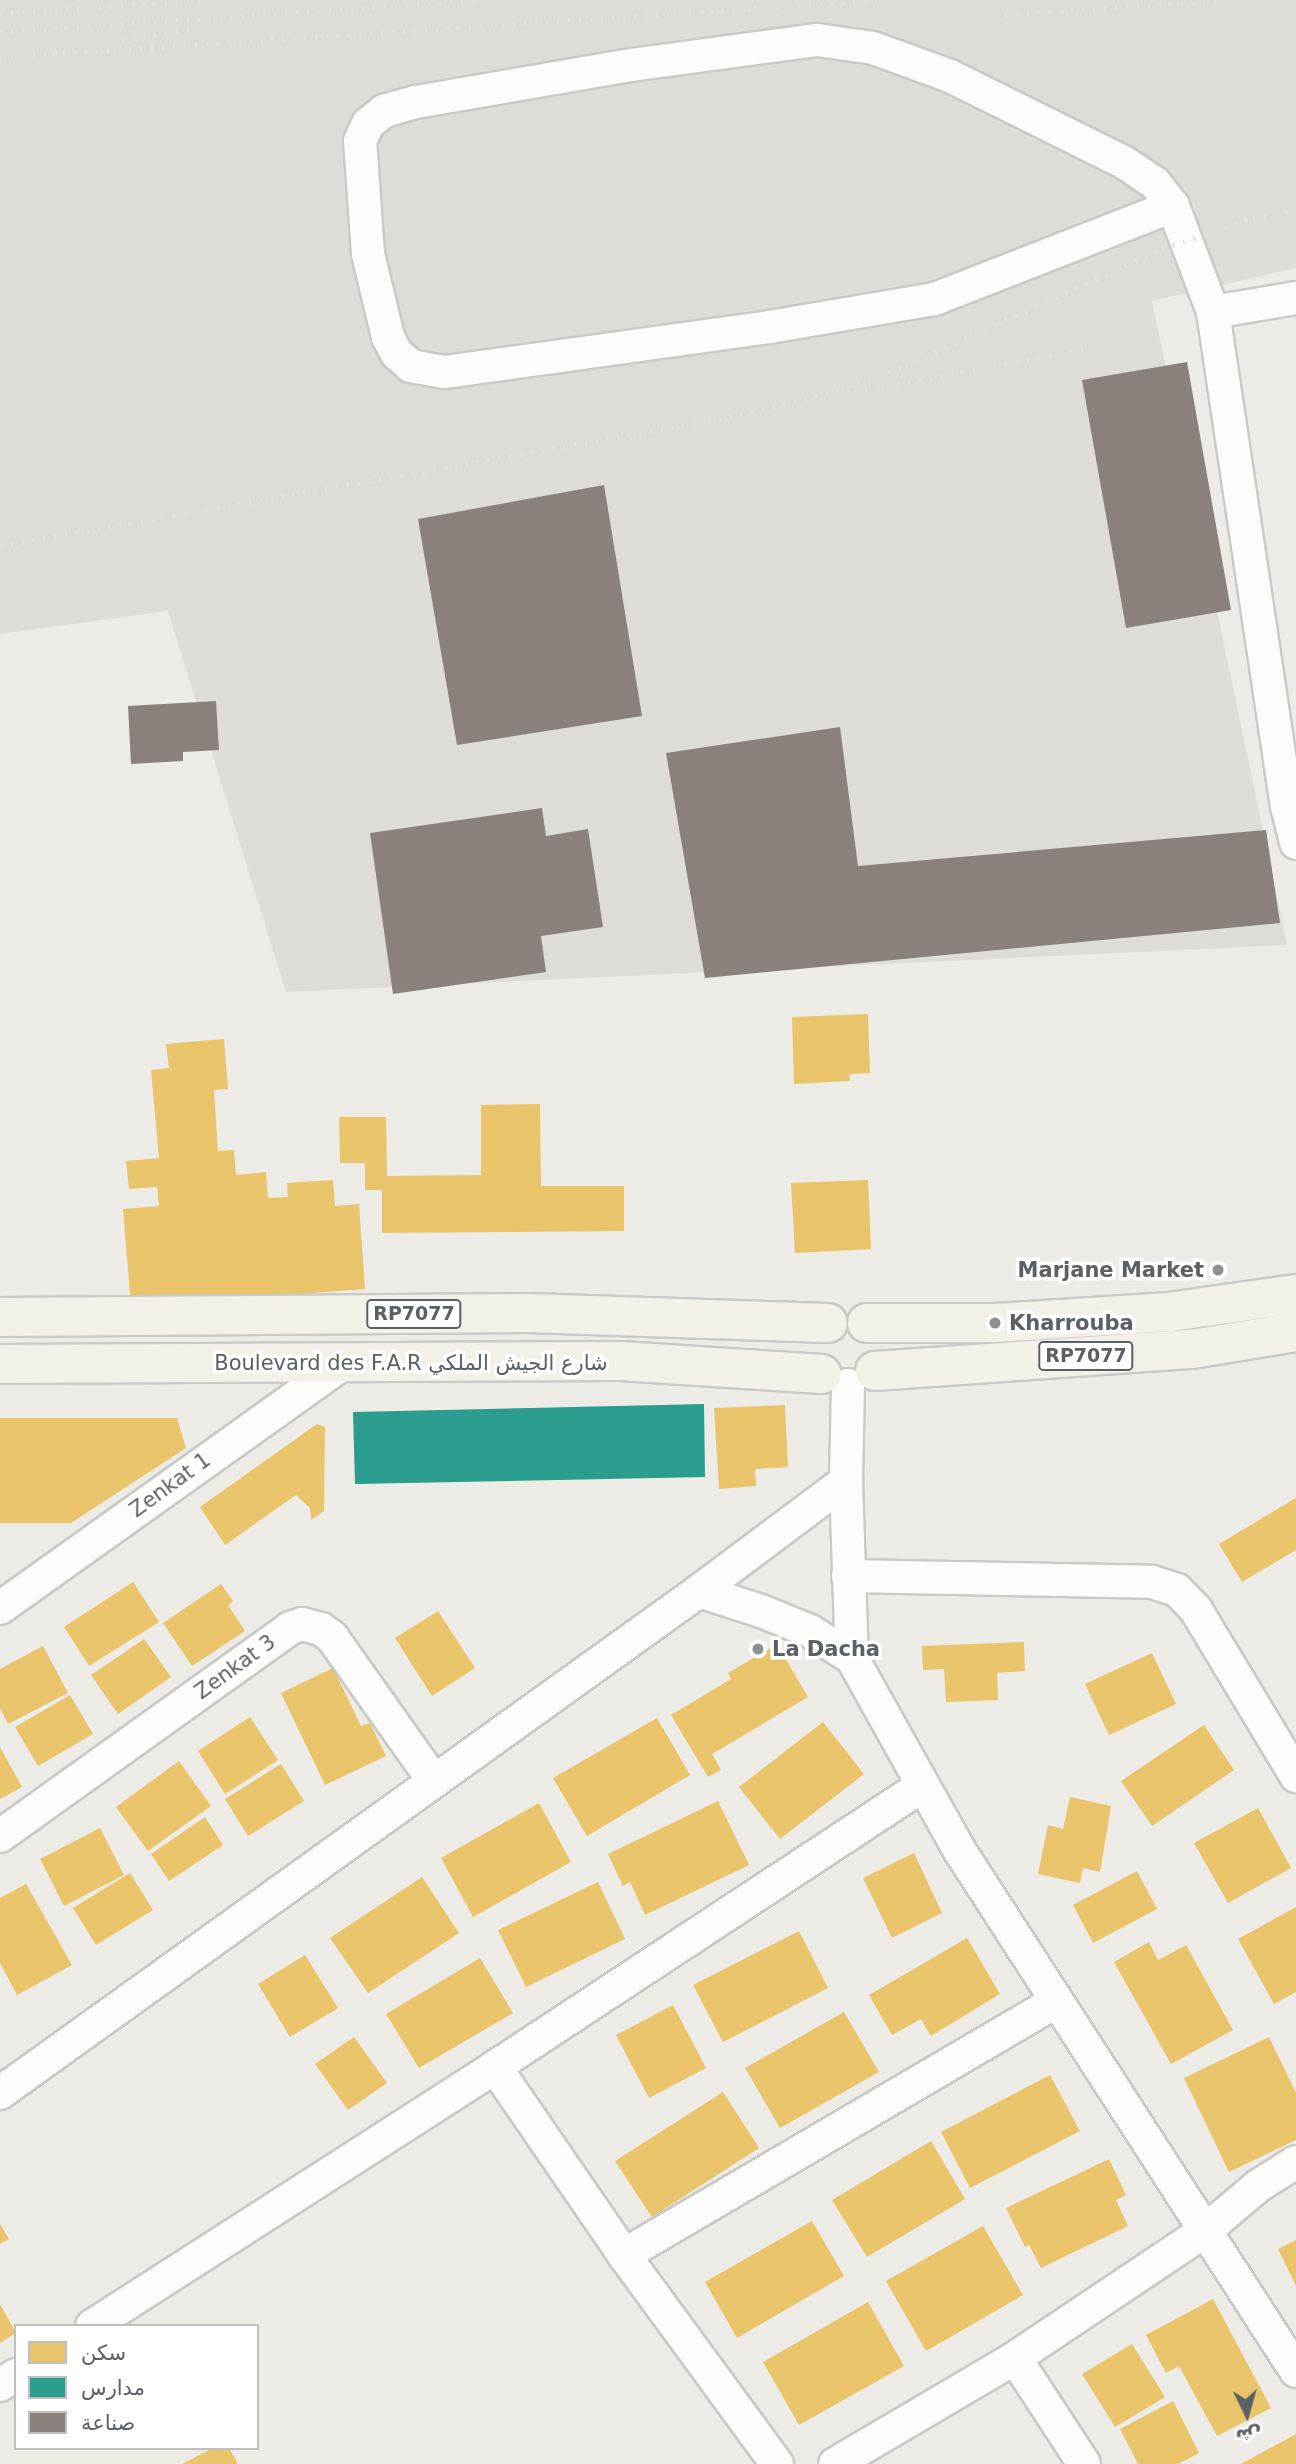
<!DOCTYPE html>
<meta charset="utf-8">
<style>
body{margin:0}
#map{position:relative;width:1296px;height:2464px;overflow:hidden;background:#ecebe6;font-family:"DejaVu Sans","Noto Naskh Arabic",sans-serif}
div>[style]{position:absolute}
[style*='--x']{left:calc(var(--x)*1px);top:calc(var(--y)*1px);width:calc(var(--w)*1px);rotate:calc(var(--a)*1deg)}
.industrial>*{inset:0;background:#dddcd7}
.homes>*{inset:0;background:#e9c46a}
.schools>*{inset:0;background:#2a9d8f}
.industry>*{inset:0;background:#8a817c}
.roads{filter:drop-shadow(2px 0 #c9c9c8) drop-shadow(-2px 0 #c9c9c8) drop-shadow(0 2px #c9c9c8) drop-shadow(0 -2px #c9c9c8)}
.street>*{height:32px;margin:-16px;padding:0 16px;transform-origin:16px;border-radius:16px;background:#fcfcfb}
.primary>*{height:38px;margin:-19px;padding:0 19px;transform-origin:19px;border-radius:19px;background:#f3f0e7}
.rail>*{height:5px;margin-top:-2.5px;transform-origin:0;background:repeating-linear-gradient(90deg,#e3e3e3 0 2px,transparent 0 11px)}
.dots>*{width:19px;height:19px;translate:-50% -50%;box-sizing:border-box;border:4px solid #fff;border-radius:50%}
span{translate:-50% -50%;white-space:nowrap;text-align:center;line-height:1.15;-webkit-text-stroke:7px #fff;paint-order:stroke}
.shield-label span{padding:2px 5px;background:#fff;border:2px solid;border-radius:5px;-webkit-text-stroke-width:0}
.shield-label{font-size:19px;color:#5b6065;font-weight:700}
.poi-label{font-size:21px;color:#5b6065;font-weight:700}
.right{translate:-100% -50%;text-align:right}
.left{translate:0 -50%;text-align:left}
.street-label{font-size:21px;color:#5b6065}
.legend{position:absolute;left:14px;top:2324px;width:245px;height:126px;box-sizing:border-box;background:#fff;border:2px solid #bdbfc1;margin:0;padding:9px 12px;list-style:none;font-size:21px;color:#5b6065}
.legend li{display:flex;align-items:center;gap:14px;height:35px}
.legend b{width:35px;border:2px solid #bdbfc1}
.north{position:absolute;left:1212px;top:2380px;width:70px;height:70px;-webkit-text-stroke:5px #fff;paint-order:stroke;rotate:175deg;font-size:19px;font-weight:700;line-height:28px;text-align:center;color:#5b6065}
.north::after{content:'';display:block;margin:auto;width:24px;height:32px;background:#5b6065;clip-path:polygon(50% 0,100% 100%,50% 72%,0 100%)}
</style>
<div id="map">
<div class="industrial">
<i style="clip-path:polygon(0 0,1296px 0,1296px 268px,1152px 301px,1287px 945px,286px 992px,168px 611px,0 634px)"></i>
</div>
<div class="homes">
<i style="clip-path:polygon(868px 1014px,870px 1073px,849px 1074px,850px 1081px,794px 1084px,792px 1017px)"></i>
<i style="clip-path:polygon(224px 1039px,228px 1089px,214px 1090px,218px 1151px,234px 1150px,236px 1175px,266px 1172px,268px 1198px,288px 1197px,287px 1183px,333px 1180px,335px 1206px,359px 1204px,365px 1289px,131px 1307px,123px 1209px,159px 1206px,157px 1187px,129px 1189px,126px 1161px,159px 1158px,151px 1070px,169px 1068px,166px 1044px)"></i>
<i style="clip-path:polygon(540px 1104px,541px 1186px,624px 1186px,624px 1231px,382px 1233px,382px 1190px,365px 1190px,365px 1163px,340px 1163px,339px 1117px,386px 1117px,387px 1176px,481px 1175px,481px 1105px)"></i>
<i style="clip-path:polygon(868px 1180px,871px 1249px,795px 1253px,791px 1183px)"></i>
<i style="clip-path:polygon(785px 1405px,788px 1467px,755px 1469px,756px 1486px,719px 1489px,714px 1408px)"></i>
<i style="clip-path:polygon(0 1418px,177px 1418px,186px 1448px,71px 1523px,0 1523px)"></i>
<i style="clip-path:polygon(317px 1424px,325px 1427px,324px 1511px,311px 1520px,310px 1508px,296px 1495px,225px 1545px,200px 1507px)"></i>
<i style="clip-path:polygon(1296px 1498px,1296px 1550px,1242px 1582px,1219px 1544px)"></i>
<i style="clip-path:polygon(133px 1582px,159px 1622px,89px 1666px,64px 1627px)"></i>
<i style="clip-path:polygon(221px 1584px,233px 1601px,228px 1605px,245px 1631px,192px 1666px,163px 1623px)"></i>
<i style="clip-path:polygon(438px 1611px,475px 1668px,432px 1696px,395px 1638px)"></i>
<i style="clip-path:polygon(144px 1639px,171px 1677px,118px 1714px,91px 1675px)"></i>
<i style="clip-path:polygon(1024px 1642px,1025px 1671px,997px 1673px,998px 1700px,946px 1702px,944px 1669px,923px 1670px,922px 1646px)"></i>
<i style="clip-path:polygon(777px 1644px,808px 1697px,712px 1754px,721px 1770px,708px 1777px,671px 1715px,731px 1679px,728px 1673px)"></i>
<i style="clip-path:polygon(43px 1646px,68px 1693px,8px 1724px,0 1708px,0 1669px)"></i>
<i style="clip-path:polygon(1152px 1653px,1176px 1704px,1109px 1735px,1085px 1684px)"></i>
<i style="clip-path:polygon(333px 1668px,361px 1726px,370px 1723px,386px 1756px,325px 1785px,281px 1693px)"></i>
<i style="clip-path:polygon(70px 1695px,93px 1734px,38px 1766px,15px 1727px)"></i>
<i style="clip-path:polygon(250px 1717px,278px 1760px,225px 1794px,198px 1751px)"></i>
<i style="clip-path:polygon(657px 1718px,690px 1775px,587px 1836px,553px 1778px)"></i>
<i style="clip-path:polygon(823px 1722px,864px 1774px,780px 1839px,739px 1787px)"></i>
<i style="clip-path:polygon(1204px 1725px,1234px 1770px,1152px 1826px,1121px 1781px)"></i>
<i style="clip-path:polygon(0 1747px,22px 1787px,0 1799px)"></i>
<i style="clip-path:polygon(179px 1761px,211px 1806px,148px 1851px,116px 1807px)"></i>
<i style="clip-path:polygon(281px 1764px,304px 1801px,248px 1836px,225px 1799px)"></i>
<i style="clip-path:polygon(1070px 1797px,1111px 1806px,1100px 1872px,1083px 1868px,1080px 1883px,1038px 1874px,1048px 1825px,1063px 1829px)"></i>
<i style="clip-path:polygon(718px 1801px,749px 1865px,645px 1915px,630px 1882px,623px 1886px,608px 1854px)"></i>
<i style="clip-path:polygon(539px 1803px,571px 1862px,473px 1917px,441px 1858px)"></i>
<i style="clip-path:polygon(1258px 1808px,1291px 1868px,1228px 1903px,1194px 1843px)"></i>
<i style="clip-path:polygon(205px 1817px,223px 1845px,169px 1881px,151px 1854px)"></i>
<i style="clip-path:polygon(100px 1828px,124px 1875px,64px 1906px,40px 1859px)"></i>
<i style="clip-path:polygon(914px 1853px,942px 1913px,892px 1938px,863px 1878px)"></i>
<i style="clip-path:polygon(1137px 1871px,1157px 1909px,1093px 1943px,1073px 1905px)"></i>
<i style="clip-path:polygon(130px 1873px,153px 1910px,96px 1945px,73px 1908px)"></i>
<i style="clip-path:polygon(422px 1877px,459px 1933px,368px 1993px,330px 1938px)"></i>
<i style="clip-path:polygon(598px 1882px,625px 1939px,526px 1987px,498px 1930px)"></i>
<i style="clip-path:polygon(26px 1884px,72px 1965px,17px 1995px,0 1963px,0 1898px)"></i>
<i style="clip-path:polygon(1296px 1907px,1296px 1992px,1274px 2004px,1238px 1939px)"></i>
<i style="clip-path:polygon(799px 1931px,828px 1988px,723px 2042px,693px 1985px)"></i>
<i style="clip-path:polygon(967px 1938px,1000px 1994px,931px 2036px,921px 2019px,892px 2035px,869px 1995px)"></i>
<i style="clip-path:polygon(1149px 1942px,1158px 1960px,1186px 1945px,1233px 2030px,1171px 2064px,1114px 1962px)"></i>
<i style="clip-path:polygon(305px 1955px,338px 2008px,290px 2037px,258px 1984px)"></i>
<i style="clip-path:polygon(480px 1958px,513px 2013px,419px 2068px,386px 2014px)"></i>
<i style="clip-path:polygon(673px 2005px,706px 2068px,649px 2098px,616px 2035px)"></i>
<i style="clip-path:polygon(844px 2012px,879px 2072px,780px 2128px,745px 2068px)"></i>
<i style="clip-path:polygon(354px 2037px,387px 2083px,348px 2110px,315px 2064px)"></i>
<i style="clip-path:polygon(1269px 2037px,1296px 2093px,1296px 2140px,1229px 2172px,1184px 2078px)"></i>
<i style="clip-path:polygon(1050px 2075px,1080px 2131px,970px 2188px,941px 2132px)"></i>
<i style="clip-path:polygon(723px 2092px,759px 2148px,652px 2217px,615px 2161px)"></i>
<i style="clip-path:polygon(931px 2141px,965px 2199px,867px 2257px,832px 2200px)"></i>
<i style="clip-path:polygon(1109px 2159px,1126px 2195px,1116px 2200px,1128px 2226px,1041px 2268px,1029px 2245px,1025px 2247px,1006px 2208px)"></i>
<i style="clip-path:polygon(812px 2221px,844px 2276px,737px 2338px,705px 2282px)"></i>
<i style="clip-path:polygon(0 2224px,9px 2239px,0 2244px)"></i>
<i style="clip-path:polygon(983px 2226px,1023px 2295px,926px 2351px,886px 2281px)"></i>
<i style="clip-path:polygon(1296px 2240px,1296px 2286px,1278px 2249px)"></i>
<i style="clip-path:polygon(1213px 2299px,1271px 2408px,1217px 2436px,1179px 2366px,1166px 2373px,1146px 2335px)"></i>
<i style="clip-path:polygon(868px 2302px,904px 2366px,799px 2425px,763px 2362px)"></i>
<i style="clip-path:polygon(0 2304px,16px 2333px,0 2343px)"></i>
<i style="clip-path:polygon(1132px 2344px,1165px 2397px,1115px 2427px,1082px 2374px)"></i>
<i style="clip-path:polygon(1173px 2401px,1199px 2453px,1178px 2464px,1138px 2464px,1120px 2429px)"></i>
<i style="clip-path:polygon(1296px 2434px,1296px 2464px,1241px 2464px)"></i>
<i style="clip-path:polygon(213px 2448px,229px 2448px,238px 2464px,182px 2464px)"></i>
</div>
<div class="schools">
<i style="clip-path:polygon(704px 1404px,705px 1477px,355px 1484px,353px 1412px)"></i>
</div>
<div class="industry">
<i style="clip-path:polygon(1187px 362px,1231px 610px,1126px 628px,1082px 380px)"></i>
<i style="clip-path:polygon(604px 485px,642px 716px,457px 745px,418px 519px)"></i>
<i style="clip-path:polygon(216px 701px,219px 750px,183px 752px,183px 761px,131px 764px,128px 706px)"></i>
<i style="clip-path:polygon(840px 727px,858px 866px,1266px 830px,1280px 923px,705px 978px,666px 753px)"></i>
<i style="clip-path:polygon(542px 808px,546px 836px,588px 829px,603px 927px,541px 936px,546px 972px,393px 994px,370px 833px)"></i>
</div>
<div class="roads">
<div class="street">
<i style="--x:1173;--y:206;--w:256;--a:158.7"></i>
<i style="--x:935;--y:299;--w:167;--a:170.4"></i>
<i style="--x:770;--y:327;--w:329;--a:172.1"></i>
<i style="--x:444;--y:372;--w:34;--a:-170"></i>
<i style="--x:411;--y:366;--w:18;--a:-139"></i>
<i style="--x:397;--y:354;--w:19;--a:-118"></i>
<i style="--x:388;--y:337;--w:85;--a:-103.5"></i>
<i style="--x:368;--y:254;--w:113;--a:-94"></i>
<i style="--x:360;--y:141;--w:19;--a:-65"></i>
<i style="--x:368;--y:124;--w:21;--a:-39"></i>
<i style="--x:384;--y:111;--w:33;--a:-16"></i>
<i style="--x:416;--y:102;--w:218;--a:-9.8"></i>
<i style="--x:631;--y:65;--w:188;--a:-7.7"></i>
<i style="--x:817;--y:40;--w:57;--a:8.1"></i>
<i style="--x:873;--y:48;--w:82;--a:20"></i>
<i style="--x:950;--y:76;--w:195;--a:26.4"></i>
<i style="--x:1125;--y:163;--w:36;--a:34"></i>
<i style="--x:1155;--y:183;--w:29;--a:52"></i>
<i style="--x:1173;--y:206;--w:113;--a:69.3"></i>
<i style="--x:1213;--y:312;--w:500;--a:81.5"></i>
<i style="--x:1287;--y:806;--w:38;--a:76"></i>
<i style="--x:1213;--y:312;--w:84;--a:-9.6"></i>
<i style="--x:848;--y:1385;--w:96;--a:91.2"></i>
<i style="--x:846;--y:1481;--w:177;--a:88.1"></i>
<i style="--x:852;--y:1658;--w:221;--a:60.8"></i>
<i style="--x:960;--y:1851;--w:619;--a:57.13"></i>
<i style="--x:848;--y:1576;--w:304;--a:1.1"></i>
<i style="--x:1152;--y:1582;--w:26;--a:18"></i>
<i style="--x:1177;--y:1590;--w:28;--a:46"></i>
<i style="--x:1196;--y:1610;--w:194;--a:58.9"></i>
<i style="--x:699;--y:1591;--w:65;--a:17.9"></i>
<i style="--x:761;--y:1611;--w:53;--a:22.2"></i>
<i style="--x:810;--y:1631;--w:50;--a:32.7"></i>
<i style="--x:0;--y:1608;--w:420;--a:-35.5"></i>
<i style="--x:0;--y:1836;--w:357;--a:-35.6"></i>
<i style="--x:290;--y:1628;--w:13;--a:-18"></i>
<i style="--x:302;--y:1624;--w:20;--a:15"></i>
<i style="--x:321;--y:1629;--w:14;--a:36"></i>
<i style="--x:332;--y:1637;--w:176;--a:54.7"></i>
<i style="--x:495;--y:2067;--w:228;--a:55.5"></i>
<i style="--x:624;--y:2255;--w:259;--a:53.8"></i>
<i style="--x:0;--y:2093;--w:861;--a:-35.68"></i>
<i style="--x:699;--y:1591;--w:184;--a:-36.8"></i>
<i style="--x:624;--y:2255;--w:500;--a:-30.4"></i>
<i style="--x:92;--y:2326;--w:479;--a:-32.7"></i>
<i style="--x:495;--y:2067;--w:511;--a:-33.35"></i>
<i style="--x:1015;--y:2358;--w:126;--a:56.9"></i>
<i style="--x:0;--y:2385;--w:19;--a:-32"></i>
<i style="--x:835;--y:2464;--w:209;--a:-30.5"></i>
<i style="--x:1015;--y:2358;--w:230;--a:-33.8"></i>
<i style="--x:1206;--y:2230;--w:68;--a:-40.2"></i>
<i style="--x:1258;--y:2186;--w:45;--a:-32.3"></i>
</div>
<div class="primary">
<i style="--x:0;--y:1317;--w:528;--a:-0.43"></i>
<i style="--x:528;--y:1313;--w:300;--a:1.9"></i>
<i style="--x:867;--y:1323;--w:128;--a:0"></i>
<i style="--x:995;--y:1323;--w:175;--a:-3.6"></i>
<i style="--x:1170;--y:1312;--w:127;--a:-8.1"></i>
<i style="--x:0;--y:1364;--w:621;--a:-0.28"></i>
<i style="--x:621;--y:1361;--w:201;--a:3.7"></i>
<i style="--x:875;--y:1371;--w:318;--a:-4"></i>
<i style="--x:1192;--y:1349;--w:105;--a:-9.3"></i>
</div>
</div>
<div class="rail">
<i style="--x:0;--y:13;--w:204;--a:-3.6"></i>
<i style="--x:1005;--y:15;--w:216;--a:-4"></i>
<i style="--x:0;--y:32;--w:480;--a:-3.8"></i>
<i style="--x:122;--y:41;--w:77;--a:-10.4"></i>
<i style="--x:52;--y:54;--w:832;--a:-3.72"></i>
<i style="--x:0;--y:58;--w:60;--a:-5.7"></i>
<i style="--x:854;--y:392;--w:237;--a:-10.5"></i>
<i style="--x:0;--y:546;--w:719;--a:-10.01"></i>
<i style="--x:708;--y:421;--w:99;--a:-12.2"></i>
<i style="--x:805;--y:400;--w:106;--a:-18.8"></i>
<i style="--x:905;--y:366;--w:282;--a:-24.5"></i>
<i style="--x:1162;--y:249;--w:96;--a:-18.8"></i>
<i style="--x:1253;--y:218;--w:44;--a:-9.2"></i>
</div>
<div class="dots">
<i style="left:1218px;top:1270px;background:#8e9192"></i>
<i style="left:995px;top:1323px;background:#8e9192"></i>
<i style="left:758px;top:1649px;background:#8e9192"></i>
</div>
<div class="shield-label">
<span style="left:414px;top:1314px">RP7077</span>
<span style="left:1086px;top:1356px">RP7077</span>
</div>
<div class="poi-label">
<span class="right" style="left:1204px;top:1270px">Marjane Market</span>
<span class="left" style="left:1009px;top:1323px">Kharrouba</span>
<span class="left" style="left:772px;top:1649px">La Dacha</span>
</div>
<div class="street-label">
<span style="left:411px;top:1363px">Boulevard des F.A.R شارع الجيش الملكي</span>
<span style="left:170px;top:1485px;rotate:-36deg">Zenkat 1</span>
<span style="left:235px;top:1667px;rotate:-36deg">Zenkat 3</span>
</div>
<ul class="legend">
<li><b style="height:19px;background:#e9c46a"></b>سكن</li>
<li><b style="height:19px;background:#2a9d8f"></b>مدارس</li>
<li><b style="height:19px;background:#8a817c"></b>صناعة</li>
</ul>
<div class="north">ش</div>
</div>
